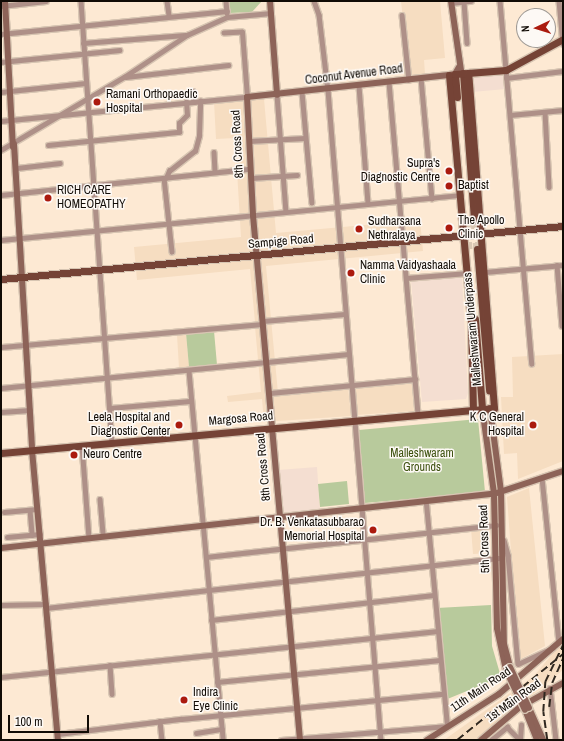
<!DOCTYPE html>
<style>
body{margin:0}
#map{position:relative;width:564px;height:741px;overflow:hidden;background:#fde9d3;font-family:"Archivo Narrow",sans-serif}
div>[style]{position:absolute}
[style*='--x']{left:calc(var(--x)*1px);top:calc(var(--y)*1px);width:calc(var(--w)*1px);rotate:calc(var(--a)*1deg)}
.built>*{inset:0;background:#f6ddc1}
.education>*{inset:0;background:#f4ded1}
.green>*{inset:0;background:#b8ca9c}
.primary-tunnel>*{height:7px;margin-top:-3.5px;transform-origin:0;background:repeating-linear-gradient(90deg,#dac8b4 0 7px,transparent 0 10.5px)}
.roads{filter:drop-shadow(1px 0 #d7c5b2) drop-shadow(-1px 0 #d7c5b2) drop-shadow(0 1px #d7c5b2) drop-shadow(0 -1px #d7c5b2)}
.street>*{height:4.5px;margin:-2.25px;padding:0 2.25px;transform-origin:2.25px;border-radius:2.25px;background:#ae9088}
.secondary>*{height:6px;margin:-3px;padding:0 3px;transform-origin:3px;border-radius:3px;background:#8d6358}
.primary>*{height:7px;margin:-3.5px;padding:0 3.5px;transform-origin:3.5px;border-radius:3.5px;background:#754336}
.rail>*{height:1.5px;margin-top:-0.75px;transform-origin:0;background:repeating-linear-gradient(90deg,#302820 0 8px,transparent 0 12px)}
.bridges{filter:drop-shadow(1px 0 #d7c5b2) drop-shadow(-1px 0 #d7c5b2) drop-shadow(0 1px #d7c5b2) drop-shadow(0 -1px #d7c5b2)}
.secondary-bridge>*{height:6px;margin:-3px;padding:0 3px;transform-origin:3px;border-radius:3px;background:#8d6358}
.dots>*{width:11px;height:11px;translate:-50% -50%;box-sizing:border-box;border:2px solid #fdf9f5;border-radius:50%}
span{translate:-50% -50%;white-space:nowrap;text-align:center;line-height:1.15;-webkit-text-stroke:3px #fdf9f5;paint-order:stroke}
.street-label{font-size:12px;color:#110b05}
.poi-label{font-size:12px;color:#110b05}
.left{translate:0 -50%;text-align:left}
.right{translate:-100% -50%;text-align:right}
.park-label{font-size:12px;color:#3d510f}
.frame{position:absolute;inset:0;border:2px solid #110b05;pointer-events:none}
.north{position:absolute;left:516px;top:8px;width:40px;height:40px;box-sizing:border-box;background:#fdf9f5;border:1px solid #9f9a95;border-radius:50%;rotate:266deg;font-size:11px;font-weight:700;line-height:16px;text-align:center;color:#110b05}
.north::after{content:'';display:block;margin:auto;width:14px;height:18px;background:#ab1a0e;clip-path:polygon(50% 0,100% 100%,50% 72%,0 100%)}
.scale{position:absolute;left:8px;top:715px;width:81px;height:18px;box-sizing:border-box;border:2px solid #110b05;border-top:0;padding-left:5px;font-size:12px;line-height:14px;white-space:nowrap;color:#110b05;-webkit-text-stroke:3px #fdf9f5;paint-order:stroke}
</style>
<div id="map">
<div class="built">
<i style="clip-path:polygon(401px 1px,440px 1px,445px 58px,424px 60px,425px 74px,409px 75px)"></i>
<i style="clip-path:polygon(264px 99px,276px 233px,420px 220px,423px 251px,266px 266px,278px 393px,348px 387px,351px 416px,264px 422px,262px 399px,228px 402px,227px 396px,261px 392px,255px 327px,186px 333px,189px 367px,179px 368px,177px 335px,164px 336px,164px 330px,255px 322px,250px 269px,137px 280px,134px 247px,241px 237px,235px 138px,216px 139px,214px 102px)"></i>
<i style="clip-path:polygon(563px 354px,563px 461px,518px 479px,517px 453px,504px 454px,501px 397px,513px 397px,512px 357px)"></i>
<i style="clip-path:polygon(412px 382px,414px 411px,356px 415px,354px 387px)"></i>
<i style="clip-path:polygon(529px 488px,545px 646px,519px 660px,507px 497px)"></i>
<i style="clip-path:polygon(487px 526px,489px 553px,473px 554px,471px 528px)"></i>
<i style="clip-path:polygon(563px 641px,563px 670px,476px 740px,444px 740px,534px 676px)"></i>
</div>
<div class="education">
<i style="clip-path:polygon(505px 72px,506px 89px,472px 92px,470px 75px)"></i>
<i style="clip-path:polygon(462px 277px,468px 393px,466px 399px,422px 402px,411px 280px)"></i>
<i style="clip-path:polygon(317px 467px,320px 510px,282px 513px,278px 470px)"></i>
</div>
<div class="green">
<i style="clip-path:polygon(229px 1px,262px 1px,252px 12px,230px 13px)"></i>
<i style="clip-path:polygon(214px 331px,217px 365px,189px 367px,186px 333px)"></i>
<i style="clip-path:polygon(478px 419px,485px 492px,365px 503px,359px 430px)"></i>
<i style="clip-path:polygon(347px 481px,349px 504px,320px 507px,318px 484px)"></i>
<i style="clip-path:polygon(491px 605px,492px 646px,501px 677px,445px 700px,437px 608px)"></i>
</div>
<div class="primary-tunnel">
<i style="--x:467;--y:221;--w:28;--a:86"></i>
<i style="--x:474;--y:221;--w:28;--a:84"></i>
</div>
<div class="roads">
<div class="street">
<i style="--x:81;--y:1;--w:442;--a:86"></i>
<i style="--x:167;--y:1;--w:15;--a:82"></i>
<i style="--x:226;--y:1;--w:12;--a:85"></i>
<i style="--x:314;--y:1;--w:15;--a:70"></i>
<i style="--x:319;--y:15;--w:76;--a:83.2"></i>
<i style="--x:328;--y:90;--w:652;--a:85.34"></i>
<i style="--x:500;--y:1;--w:364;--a:85"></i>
<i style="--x:559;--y:1;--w:43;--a:84.7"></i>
<i style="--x:464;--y:2;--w:41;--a:85.8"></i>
<i style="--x:451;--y:3;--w:20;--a:-6"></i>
<i style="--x:1;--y:6;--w:45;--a:-6.3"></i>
<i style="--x:402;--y:15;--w:65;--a:83.9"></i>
<i style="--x:1;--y:34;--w:227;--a:-5.8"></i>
<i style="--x:83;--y:43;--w:102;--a:-4.5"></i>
<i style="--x:1;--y:62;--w:119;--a:-5.8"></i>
<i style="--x:126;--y:77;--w:103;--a:-6.7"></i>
<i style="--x:421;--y:78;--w:121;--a:84.8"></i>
<i style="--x:506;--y:78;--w:57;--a:-7"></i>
<i style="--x:389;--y:82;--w:332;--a:85"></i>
<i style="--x:359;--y:86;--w:118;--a:85.6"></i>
<i style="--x:193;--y:91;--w:11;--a:85"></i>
<i style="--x:1;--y:92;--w:85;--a:-6"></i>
<i style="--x:302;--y:92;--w:111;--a:84.9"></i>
<i style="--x:277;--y:95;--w:117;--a:85.6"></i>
<i style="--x:545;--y:112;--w:75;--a:86.9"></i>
<i style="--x:510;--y:115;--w:53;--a:-5.4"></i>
<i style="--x:1;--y:121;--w:247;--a:-5.6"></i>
<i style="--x:247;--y:97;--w:65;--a:-94.4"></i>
<i style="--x:242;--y:32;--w:18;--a:177"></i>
<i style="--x:249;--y:141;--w:56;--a:-3.1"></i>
<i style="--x:48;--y:145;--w:132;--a:-5.7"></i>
<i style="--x:179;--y:132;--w:9;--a:-90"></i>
<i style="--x:179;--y:123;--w:11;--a:-45"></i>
<i style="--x:187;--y:115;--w:13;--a:-94"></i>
<i style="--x:1;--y:150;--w:143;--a:-30.7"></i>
<i style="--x:124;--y:77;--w:76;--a:-33.7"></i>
<i style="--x:187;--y:35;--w:44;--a:-24.2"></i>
<i style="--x:227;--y:17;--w:44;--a:-5.2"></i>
<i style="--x:214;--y:152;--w:20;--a:87"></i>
<i style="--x:17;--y:168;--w:43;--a:-6.6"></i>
<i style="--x:164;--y:178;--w:74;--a:83.8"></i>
<i style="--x:166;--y:178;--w:8;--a:-67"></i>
<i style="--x:169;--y:171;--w:33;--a:-38"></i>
<i style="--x:195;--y:151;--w:16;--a:-75"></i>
<i style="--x:199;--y:136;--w:35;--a:-88"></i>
<i style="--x:251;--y:178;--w:46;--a:-3.7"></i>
<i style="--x:1;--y:195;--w:250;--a:-6"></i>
<i style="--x:1;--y:240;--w:462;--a:-5.6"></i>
<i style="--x:557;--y:265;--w:61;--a:85.3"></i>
<i style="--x:485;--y:272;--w:78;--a:-5.1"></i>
<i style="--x:406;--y:278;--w:61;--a:-4.7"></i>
<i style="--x:263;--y:321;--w:82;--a:-4.9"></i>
<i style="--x:1;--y:347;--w:263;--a:-5"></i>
<i style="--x:189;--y:371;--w:371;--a:84.7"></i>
<i style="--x:1;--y:388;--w:349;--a:-5.6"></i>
<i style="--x:270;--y:393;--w:146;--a:-5.5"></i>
<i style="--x:110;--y:408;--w:80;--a:-5"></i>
<i style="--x:1;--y:412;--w:29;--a:-4"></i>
<i style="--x:82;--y:445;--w:93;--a:85.7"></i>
<i style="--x:542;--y:478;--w:165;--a:84.1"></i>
<i style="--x:100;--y:499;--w:37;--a:85"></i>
<i style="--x:30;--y:510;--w:25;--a:85"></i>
<i style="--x:4;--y:512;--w:33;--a:-5"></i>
<i style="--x:7;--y:537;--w:33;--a:-5"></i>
<i style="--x:504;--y:540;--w:16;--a:75"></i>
<i style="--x:508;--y:555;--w:109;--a:84.8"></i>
<i style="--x:518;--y:664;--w:38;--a:-25"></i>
<i style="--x:206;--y:557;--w:292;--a:-6.3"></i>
<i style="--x:1;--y:605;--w:45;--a:-1.3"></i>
<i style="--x:46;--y:608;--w:455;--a:-6.3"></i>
<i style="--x:211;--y:620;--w:224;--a:-6.4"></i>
<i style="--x:110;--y:665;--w:29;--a:86"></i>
<i style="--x:1;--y:677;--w:439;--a:-6"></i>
<i style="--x:217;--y:682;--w:224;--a:-5.6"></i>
<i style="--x:550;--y:688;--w:52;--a:83.4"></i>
<i style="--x:160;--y:721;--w:19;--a:84"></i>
<i style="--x:196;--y:733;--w:26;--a:-9"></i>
<i style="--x:58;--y:734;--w:124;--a:-7"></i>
<i style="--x:181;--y:719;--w:263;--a:-5.5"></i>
<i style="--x:281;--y:740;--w:167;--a:-4.8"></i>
<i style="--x:447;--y:726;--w:225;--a:-95.4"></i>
<i style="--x:491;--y:740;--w:21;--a:-39"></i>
<i style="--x:507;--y:727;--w:18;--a:45"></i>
<i style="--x:520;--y:740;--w:15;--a:-86"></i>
</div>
<div class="secondary">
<i style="--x:5;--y:1;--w:146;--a:86.9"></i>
<i style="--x:270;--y:1;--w:94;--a:85.7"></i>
<i style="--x:451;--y:1;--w:70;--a:81.8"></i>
<i style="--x:14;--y:144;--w:307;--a:86.6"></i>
<i style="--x:32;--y:450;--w:291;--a:84.9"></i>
<i style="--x:482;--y:407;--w:88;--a:82.1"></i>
<i style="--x:494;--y:494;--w:134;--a:88.7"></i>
<i style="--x:497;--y:628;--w:43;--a:77.9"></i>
<i style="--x:490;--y:408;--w:85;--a:82.5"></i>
<i style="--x:501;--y:492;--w:152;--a:88.9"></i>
<i style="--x:504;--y:644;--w:24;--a:75"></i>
<i style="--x:1;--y:548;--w:496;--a:-6.3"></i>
<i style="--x:494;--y:494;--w:73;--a:-18.4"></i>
<i style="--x:529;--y:708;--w:35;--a:66"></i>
<i style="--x:525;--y:710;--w:32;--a:68"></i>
<i style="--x:300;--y:740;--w:527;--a:-95.12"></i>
<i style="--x:253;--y:215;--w:118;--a:-92.9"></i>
<i style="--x:247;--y:97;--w:203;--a:-6.2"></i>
<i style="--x:449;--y:75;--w:6;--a:-9"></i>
<i style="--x:455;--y:74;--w:8;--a:-60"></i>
<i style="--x:427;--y:740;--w:85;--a:-32.6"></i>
<i style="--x:499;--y:694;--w:84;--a:-40.7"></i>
<i style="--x:481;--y:740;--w:51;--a:-40.2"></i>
<i style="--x:520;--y:707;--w:49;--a:-29.2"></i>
</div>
<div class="primary">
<i style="--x:463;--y:73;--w:148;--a:85.7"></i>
<i style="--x:449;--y:75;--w:249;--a:84.9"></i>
<i style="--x:471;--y:323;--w:85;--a:88.7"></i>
<i style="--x:457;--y:97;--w:23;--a:-95"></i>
<i style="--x:455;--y:74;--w:51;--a:-4.5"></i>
<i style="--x:506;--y:70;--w:65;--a:-28.5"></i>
<i style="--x:477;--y:249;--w:142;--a:85.1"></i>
<i style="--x:1;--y:279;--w:564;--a:-5.39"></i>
<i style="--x:475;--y:319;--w:88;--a:85.5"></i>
<i style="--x:1;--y:453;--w:495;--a:-5.2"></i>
<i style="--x:494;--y:408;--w:336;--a:-94.4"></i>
</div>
</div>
<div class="rail">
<i style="--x:549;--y:707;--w:24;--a:-83"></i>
<i style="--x:552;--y:683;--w:27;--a:-66"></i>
<i style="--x:457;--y:740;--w:136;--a:-39.1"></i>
<i style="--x:547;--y:740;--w:28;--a:-98"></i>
<i style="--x:543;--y:712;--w:30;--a:-86"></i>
<i style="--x:545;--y:682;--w:41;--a:-64.1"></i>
</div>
<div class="bridges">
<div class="secondary-bridge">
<i style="--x:510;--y:667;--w:45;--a:65.1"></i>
<i style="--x:506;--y:670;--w:44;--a:64.6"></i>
</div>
</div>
<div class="dots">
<i style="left:97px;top:102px;background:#ab1a0e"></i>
<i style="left:449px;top:171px;background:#ab1a0e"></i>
<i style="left:449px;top:186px;background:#ab1a0e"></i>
<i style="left:48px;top:198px;background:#ab1a0e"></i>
<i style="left:449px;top:228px;background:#ab1a0e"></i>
<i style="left:359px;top:229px;background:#ab1a0e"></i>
<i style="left:351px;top:273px;background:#ab1a0e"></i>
<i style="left:179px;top:425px;background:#ab1a0e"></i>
<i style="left:533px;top:425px;background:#ab1a0e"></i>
<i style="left:74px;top:455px;background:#ab1a0e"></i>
<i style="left:373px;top:530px;background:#ab1a0e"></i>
<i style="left:184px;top:700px;background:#ab1a0e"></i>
</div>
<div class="street-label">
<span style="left:354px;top:75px;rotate:-7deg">Coconut Avenue Road</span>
<span style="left:238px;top:144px;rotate:-93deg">8th Cross Road</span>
<span style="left:281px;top:242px;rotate:-5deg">Sampige Road</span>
<span style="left:473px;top:329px;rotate:-95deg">Malleshwaram Underpass</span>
<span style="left:241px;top:419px;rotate:-5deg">Margosa Road</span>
<span style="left:264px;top:467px;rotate:-95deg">8th Cross Road</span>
<span style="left:485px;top:539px;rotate:-92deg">5th Cross Road</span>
<span style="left:481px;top:690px;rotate:-34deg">11th Main Road</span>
<span style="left:514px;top:701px;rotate:-36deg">1st Main Road</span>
</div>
<div class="poi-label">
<span class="left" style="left:106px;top:102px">Ramani Orthopaedic<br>Hospital</span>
<span class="right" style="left:440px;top:171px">Supra's<br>Diagnostic Centre</span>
<span class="left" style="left:458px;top:186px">Baptist</span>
<span class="left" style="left:57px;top:198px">RICH CARE<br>HOMEOPATHY</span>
<span class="left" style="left:458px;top:228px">The Apollo<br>Clinic</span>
<span class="left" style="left:368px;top:229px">Sudharsana<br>Nethralaya</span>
<span class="left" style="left:360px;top:273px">Namma Vaidyashaala<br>Clinic</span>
<span class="right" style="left:170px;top:425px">Leela Hospital and<br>Diagnostic Center</span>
<span class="right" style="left:524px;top:425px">K C General<br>Hospital</span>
<span class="left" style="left:83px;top:455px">Neuro Centre</span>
<span class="right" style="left:364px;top:530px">Dr. B. Venkatasubbarao<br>Memorial Hospital</span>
<span class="left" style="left:193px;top:700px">Indira<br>Eye Clinic</span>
</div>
<div class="park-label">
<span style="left:422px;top:461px">Malleshwaram<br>Grounds</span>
</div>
<div class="frame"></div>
<div class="north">N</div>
<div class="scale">100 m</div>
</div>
